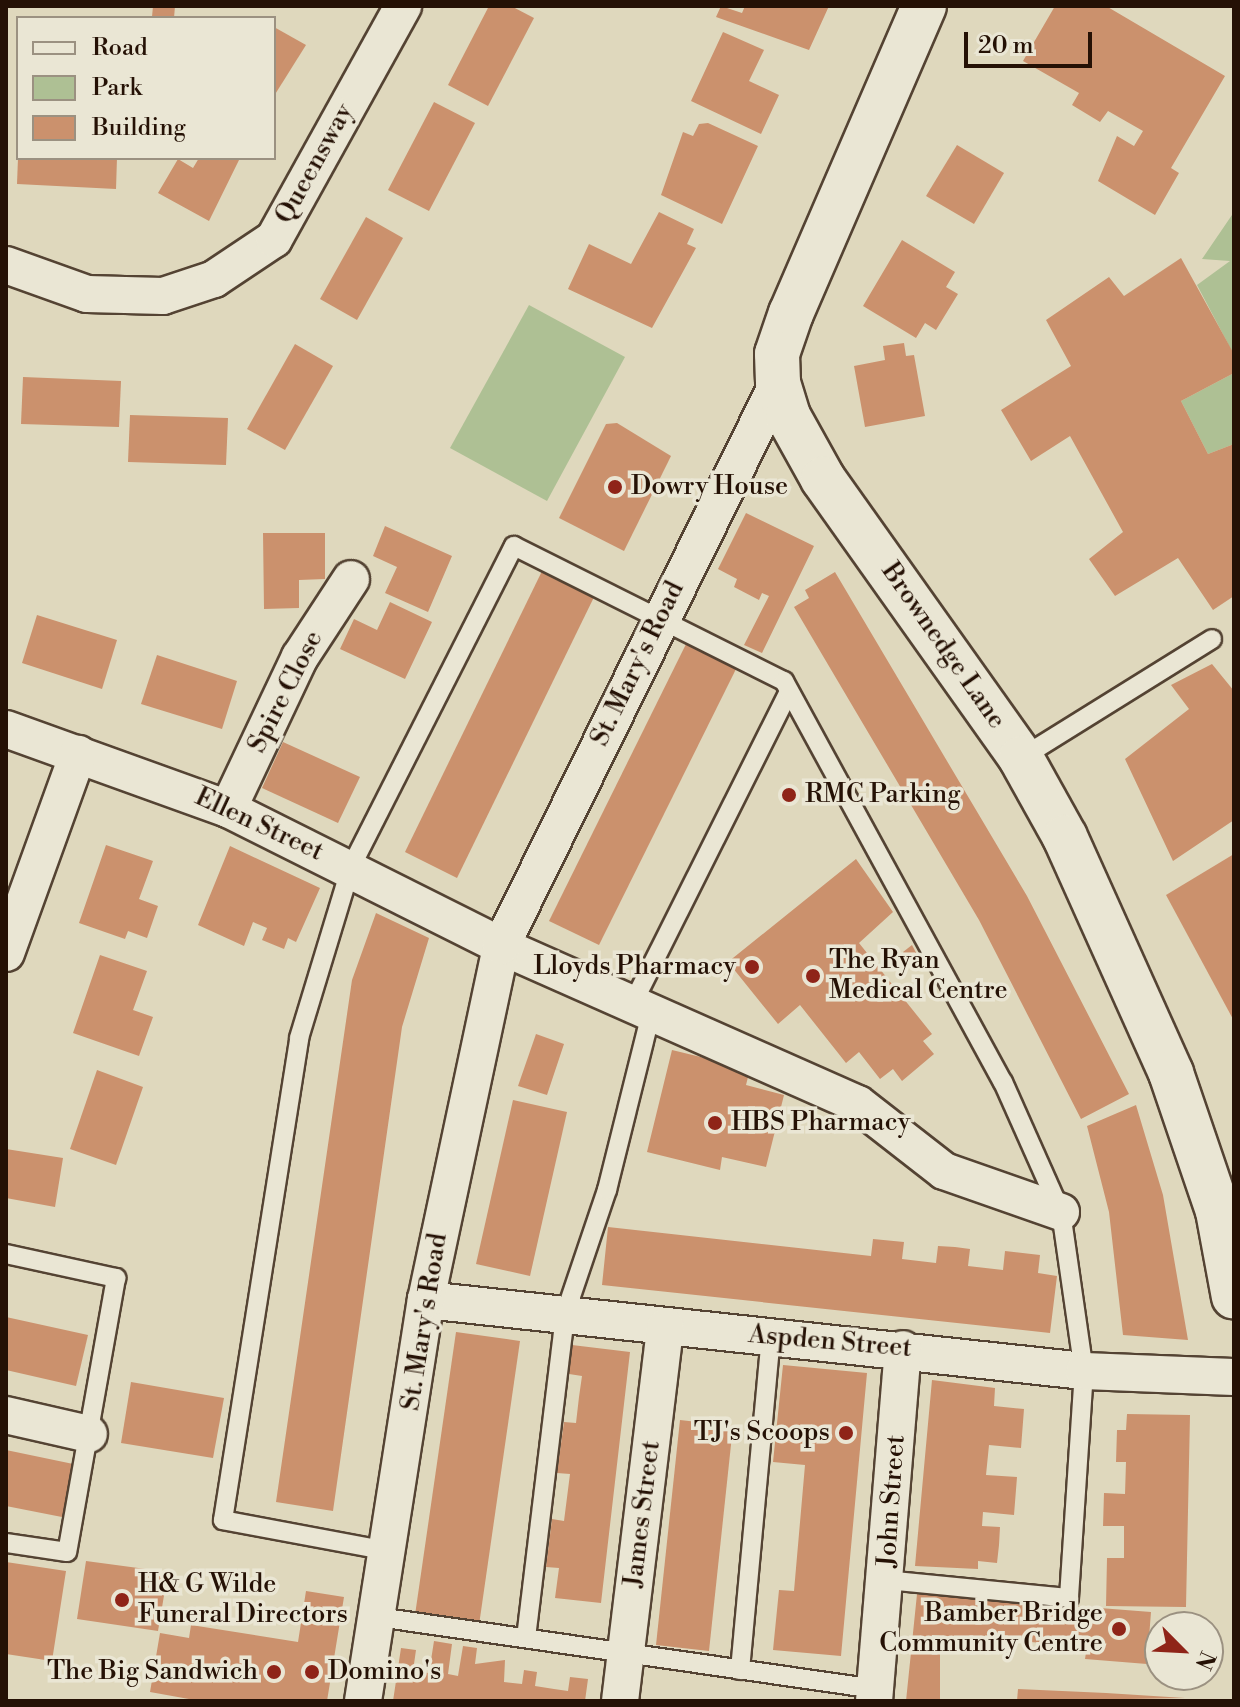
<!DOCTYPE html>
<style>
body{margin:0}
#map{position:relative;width:1240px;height:1707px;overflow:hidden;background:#dfd8bd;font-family:"Libre Bodoni",serif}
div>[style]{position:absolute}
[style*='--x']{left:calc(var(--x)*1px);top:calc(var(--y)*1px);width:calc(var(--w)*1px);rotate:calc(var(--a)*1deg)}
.green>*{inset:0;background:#aec094}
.building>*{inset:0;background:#cb916d}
.roads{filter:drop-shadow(2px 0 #544333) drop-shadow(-2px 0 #544333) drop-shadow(0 2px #544333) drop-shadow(0 -2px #544333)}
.service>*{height:18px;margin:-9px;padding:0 9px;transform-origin:9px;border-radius:9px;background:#eae6d4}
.minor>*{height:36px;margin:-18px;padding:0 18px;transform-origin:18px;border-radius:18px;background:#eae6d4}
.secondary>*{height:44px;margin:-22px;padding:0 22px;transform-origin:22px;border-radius:22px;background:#eae6d4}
.dots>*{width:22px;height:22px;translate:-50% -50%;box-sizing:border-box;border:4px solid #eae6d4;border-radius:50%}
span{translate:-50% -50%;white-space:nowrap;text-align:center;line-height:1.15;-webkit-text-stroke:7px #eae6d4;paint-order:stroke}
.street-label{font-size:26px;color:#251105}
.poi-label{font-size:26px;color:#251105}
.left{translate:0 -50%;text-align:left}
.right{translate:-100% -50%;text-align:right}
.frame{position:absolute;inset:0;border:8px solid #251105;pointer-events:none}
.legend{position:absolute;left:16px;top:16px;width:260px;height:144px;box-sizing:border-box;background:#eae6d4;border:2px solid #9b9181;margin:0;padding:10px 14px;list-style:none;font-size:24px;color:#251105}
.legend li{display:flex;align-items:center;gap:16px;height:40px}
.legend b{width:40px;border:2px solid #9b9181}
.north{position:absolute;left:1144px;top:1611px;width:80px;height:80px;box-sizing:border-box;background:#eae6d4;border:2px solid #9b9181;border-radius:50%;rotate:114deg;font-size:22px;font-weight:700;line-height:32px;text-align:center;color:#251105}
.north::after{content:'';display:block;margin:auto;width:28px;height:36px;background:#8f2418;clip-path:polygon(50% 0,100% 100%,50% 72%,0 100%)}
.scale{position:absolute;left:964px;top:32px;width:128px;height:36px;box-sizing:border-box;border:4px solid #251105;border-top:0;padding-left:10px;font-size:24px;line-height:28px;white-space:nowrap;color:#251105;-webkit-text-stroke:6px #eae6d4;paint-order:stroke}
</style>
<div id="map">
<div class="green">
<i style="clip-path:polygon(1234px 212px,1234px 355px,1197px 285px,1230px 261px,1202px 259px)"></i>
<i style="clip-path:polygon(529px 305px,625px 357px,547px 501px,450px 448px)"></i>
<i style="clip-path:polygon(1234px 373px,1234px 444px,1208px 454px,1181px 401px)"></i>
</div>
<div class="building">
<i style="clip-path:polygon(153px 6px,175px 6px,174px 18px,152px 17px)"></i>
<i style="clip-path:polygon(489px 6px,511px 6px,534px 18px,488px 106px,448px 85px)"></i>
<i style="clip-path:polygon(721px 6px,742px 13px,745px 6px,829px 6px,809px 50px,716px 17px)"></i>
<i style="clip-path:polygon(1055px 6px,1106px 6px,1225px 76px,1171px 168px,1179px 173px,1155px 215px,1098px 181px,1117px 136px,1134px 146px,1143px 131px,1108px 111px,1100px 122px,1072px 105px,1079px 93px,1023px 61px)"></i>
<i style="clip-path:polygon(274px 27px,306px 45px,274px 96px)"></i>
<i style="clip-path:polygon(723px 32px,764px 50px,749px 81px,779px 95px,761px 134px,691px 101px)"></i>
<i style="clip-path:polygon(434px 102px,475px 123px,429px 211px,388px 190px)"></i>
<i style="clip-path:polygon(708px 123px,758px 146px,722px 224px,661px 195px,683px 132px,693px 136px,699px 124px)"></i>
<i style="clip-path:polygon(957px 145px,1004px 173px,974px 224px,926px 196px)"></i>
<i style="clip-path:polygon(18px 158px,117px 158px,116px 189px,17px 184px)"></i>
<i style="clip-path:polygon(199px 158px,240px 158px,209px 221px,158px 193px,178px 159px,193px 168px)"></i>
<i style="clip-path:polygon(659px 212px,694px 229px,687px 244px,696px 248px,652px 328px,568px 289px,589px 244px,631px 264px)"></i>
<i style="clip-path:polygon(366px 217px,403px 238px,357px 320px,320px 299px)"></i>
<i style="clip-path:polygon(902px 240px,955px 272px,946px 287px,958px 294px,936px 330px,925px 323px,916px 338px,863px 306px)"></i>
<i style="clip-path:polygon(1181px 258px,1234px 354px,1234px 373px,1181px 401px,1208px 454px,1234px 444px,1234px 596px,1213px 610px,1178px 558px,1115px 596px,1089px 559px,1123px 532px,1070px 436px,1031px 461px,1001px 410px,1071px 366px,1046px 320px,1109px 277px,1124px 296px)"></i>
<i style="clip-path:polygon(904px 343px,906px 356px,914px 355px,925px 416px,865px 427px,854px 366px,885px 360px,883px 346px)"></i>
<i style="clip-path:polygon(295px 344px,333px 366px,285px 450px,247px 429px)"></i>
<i style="clip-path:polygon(23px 377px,121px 381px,119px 427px,21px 424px)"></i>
<i style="clip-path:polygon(130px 415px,228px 418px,226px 465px,128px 462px)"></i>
<i style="clip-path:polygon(617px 423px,671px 456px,624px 551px,559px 518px,606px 424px)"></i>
<i style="clip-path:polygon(746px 513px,814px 546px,762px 653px,744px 645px,769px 596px,762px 593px,759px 600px,734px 587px,737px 579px,718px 569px)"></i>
<i style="clip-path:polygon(385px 526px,452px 556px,428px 612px,385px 593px,397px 567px,373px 556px)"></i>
<i style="clip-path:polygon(263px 533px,325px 533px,325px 579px,299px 580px,299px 608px,264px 609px)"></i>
<i style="clip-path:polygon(544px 567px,596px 593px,457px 878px,405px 852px)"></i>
<i style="clip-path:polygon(835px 572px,1027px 896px,1129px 1094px,1081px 1119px,979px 920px,794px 607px,809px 598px,805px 590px)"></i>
<i style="clip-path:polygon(390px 602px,432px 622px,405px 679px,340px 649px,354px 619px,377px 630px)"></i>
<i style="clip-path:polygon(37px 615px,117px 640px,102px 689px,22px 663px)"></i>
<i style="clip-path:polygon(689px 638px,739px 663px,599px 945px,549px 921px)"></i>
<i style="clip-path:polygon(157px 655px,237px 681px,222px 729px,141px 704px)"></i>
<i style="clip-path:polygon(1212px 664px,1234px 691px,1234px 820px,1173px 861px,1125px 759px,1189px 709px,1171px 685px)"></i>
<i style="clip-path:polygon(283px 742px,360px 777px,338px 823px,262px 788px)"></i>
<i style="clip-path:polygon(106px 845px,153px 861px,139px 899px,158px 906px,147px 938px,128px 931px,125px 939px,79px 923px)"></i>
<i style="clip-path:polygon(230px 846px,320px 888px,296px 942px,288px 938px,284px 949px,262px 940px,267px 928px,253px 922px,244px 946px,198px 925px)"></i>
<i style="clip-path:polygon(1234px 854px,1234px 1021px,1166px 895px)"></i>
<i style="clip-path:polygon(856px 859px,893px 912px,859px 943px,932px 1034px,923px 1041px,934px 1054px,902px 1081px,893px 1069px,880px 1079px,859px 1052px,846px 1063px,800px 1005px,778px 1024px,728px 962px)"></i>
<i style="clip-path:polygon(376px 913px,429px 938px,402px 1027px,333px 1511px,276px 1502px,352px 980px)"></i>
<i style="clip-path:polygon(912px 945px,922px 964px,913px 970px,903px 952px)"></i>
<i style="clip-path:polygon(100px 955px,147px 971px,133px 1010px,153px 1017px,139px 1056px,73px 1033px)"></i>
<i style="clip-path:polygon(536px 1034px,564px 1044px,547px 1095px,518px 1086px)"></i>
<i style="clip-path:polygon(672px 1050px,750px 1069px,746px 1085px,784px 1095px,766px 1167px,722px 1157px,720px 1170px,647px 1152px)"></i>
<i style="clip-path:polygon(97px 1070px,143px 1087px,116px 1165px,70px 1149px)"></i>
<i style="clip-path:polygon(513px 1100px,567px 1112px,530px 1276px,476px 1264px)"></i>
<i style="clip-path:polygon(1136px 1105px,1163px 1195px,1188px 1340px,1123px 1335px,1109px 1212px,1087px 1126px)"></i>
<i style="clip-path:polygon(6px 1149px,63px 1158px,55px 1207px,6px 1198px)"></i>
<i style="clip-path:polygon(608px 1227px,871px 1256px,873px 1239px,904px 1242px,902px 1259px,936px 1263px,938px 1246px,955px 1247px,970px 1249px,968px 1266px,1003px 1270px,1005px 1251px,1040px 1255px,1038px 1273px,1057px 1276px,1050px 1333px,602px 1285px)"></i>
<i style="clip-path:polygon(6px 1317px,88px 1335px,76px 1386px,6px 1370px)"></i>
<i style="clip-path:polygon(456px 1332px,520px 1341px,479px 1625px,415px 1615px)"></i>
<i style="clip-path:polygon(572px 1345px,630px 1352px,601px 1603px,555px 1598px,559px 1568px,546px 1567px,552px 1519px,564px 1521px,570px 1474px,557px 1473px,564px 1422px,576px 1423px,579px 1397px,582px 1376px,569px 1374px)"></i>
<i style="clip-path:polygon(783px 1365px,867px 1373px,841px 1656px,773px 1650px,779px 1590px,794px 1591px,805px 1465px,773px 1462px)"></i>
<i style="clip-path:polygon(932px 1380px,995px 1388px,994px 1406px,1024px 1409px,1021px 1448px,989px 1445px,986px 1475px,1017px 1477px,1014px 1515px,983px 1512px,982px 1526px,1000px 1527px,999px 1545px,997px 1563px,978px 1561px,978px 1569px,915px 1566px)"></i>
<i style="clip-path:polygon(131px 1382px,224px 1398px,213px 1458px,121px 1443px)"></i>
<i style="clip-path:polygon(1127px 1414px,1190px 1415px,1186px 1607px,1106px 1606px,1107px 1558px,1124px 1558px,1124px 1526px,1103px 1526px,1104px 1493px,1125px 1494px,1126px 1462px,1116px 1462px,1117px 1430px,1126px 1430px)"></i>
<i style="clip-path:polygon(680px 1420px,733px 1426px,709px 1651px,656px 1645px)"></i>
<i style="clip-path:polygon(6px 1450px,78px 1465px,67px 1518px,6px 1506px)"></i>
<i style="clip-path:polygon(86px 1561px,168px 1572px,158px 1631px,77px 1619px)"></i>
<i style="clip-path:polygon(6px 1562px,66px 1571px,52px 1661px,6px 1654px)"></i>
<i style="clip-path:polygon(306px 1591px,344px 1597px,327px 1701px,200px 1701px,150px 1692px,160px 1633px,189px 1638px,191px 1625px,298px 1642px)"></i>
<i style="clip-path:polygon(917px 1594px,1151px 1612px,1147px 1664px,1085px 1659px,1087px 1646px,932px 1635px,931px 1648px,940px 1648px,940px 1701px,906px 1701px)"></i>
<i style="clip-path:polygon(434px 1641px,452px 1644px,448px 1674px,458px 1676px,463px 1646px,477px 1648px,475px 1664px,505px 1660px,504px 1682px,522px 1684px,524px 1670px,537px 1672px,535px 1686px,554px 1689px,568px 1691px,570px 1677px,588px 1679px,585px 1701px,393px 1701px,401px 1648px,416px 1650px,413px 1671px,429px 1673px)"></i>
<i style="clip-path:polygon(1018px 1689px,1106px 1693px,1185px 1698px,1017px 1701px)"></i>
</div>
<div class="roads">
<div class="service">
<i style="--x:1021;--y:758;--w:225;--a:-31.9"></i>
<i style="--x:632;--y:1005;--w:350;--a:-63.4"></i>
<i style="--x:6;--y:1254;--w:113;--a:12.3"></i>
<i style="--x:116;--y:1278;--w:278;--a:100.1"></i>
<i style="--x:67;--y:1552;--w:62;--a:-171.6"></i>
<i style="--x:388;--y:1551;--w:168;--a:-169.4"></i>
<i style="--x:223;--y:1520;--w:488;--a:-81"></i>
<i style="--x:299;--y:1038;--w:179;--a:-73.1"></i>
<i style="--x:351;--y:867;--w:360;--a:-63.1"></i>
<i style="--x:514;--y:546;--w:302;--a:26.6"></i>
<i style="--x:784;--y:681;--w:457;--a:61.4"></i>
<i style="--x:1003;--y:1082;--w:142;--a:66"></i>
<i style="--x:1061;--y:1212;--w:161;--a:81.8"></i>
<i style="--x:1084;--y:1371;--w:227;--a:93.8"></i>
<i style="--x:1069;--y:1598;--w:184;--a:-174.4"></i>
<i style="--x:378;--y:1617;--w:502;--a:8.24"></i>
<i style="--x:526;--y:1638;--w:326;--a:-83.1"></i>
<i style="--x:565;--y:1314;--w:131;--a:-71.3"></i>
<i style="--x:607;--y:1190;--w:182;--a:-76"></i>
<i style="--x:740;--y:1670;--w:334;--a:-84.7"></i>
</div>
<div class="minor">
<i style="--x:6;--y:265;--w:86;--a:19.7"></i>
<i style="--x:87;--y:294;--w:76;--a:1.5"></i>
<i style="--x:163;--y:296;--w:54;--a:-18.4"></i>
<i style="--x:214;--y:279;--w:72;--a:-33.7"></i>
<i style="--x:274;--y:239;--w:266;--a:-61"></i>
<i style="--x:6;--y:729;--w:236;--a:19.8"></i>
<i style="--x:228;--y:809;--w:305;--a:26.6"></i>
<i style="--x:501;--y:946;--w:390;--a:23.9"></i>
<i style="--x:858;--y:1104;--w:109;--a:37.9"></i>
<i style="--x:944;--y:1171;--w:124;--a:19.3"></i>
<i style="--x:228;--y:809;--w:168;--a:-64.7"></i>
<i style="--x:300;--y:657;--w:93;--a:-56.8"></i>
<i style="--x:6;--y:953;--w:212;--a:-70.1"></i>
<i style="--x:426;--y:1300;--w:662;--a:6.16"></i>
<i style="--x:1084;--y:1371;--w:150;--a:2.3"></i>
<i style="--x:6;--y:1415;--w:85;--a:12.9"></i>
<i style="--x:363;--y:1701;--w:406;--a:-81.1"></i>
<i style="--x:426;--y:1300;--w:362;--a:-78"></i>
<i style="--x:501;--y:946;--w:627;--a:-63.8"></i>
<i style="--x:620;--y:1701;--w:377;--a:-83.1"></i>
<i style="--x:874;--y:1701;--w:353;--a:-85.3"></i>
</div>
<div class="secondary">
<i style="--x:924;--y:6;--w:335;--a:113.4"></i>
<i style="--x:791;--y:313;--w:43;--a:108.9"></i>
<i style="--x:777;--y:354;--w:29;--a:88"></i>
<i style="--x:778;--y:383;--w:34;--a:73"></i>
<i style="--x:788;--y:416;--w:72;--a:60.9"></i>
<i style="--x:823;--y:479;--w:342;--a:54.6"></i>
<i style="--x:1021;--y:758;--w:90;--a:60.9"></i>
<i style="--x:1065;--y:837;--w:259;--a:65.8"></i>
<i style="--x:1171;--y:1073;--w:146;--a:71.2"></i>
<i style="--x:1218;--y:1211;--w:87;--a:79.5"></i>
</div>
</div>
<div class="dots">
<i style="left:615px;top:487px;background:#8f2418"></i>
<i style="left:789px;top:795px;background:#8f2418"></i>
<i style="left:752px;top:967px;background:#8f2418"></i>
<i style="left:813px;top:976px;background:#8f2418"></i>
<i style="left:715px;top:1123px;background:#8f2418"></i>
<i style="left:846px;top:1433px;background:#8f2418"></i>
<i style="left:122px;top:1600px;background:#8f2418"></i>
<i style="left:1119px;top:1629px;background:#8f2418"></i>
<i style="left:274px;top:1672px;background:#8f2418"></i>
<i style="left:312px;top:1672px;background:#8f2418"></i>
</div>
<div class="street-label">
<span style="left:315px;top:164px;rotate:-61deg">Queensway</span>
<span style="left:943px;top:646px;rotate:55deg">Brownedge Lane</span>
<span style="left:638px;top:664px;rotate:-64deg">St. Mary's Road</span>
<span style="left:286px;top:692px;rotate:-63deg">Spire Close</span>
<span style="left:259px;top:825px;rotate:25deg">Ellen Street</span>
<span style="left:425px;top:1322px;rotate:-81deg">St. Mary's Road</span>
<span style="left:830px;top:1342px;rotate:5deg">Aspden Street</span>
<span style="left:892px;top:1501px;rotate:-86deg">John Street</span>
<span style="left:643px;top:1514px;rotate:-83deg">James Street</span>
</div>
<div class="poi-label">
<span class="left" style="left:631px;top:487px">Dowry House</span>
<span class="left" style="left:805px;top:795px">RMC Parking</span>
<span class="left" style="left:829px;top:976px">The Ryan<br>Medical Centre</span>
<span class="right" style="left:736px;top:967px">Lloyds Pharmacy</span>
<span class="left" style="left:731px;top:1123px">HBS Pharmacy</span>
<span class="right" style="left:830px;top:1433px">TJ's Scoops</span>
<span class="left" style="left:138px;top:1600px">H&amp; G Wilde<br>Funeral Directors</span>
<span class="right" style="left:1103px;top:1629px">Bamber Bridge<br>Community Centre</span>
<span class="right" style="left:258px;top:1672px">The Big Sandwich</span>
<span class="left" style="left:328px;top:1672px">Domino's</span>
</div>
<div class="frame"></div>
<ul class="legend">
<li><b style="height:10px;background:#eae6d4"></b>Road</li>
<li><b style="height:22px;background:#aec094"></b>Park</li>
<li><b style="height:22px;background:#cb916d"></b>Building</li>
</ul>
<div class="north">N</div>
<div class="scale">20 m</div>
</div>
